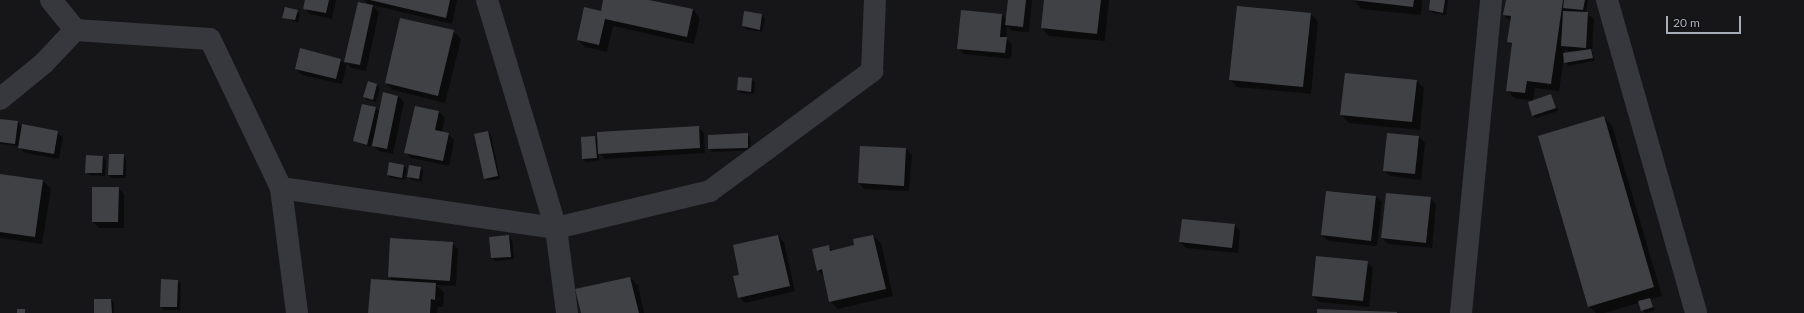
<!DOCTYPE html>
<style>
body{margin:0}
#map{position:relative;width:1804px;height:313px;overflow:hidden;background:#161618;font-family:Lato,sans-serif}
div>[style]{position:absolute}
[style*='--x']{left:calc(var(--x)*1px);top:calc(var(--y)*1px);width:calc(var(--w)*1px);rotate:calc(var(--a)*1deg)}
.shadow>*{inset:0;background:#0007}
.building>*{inset:0;background:#404145}
.minor>*{height:22px;margin:-11px;padding:0 11px;transform-origin:11px;border-radius:11px;background:#37383d}
span{translate:-50% -50%;white-space:nowrap;text-align:center;line-height:1.15;-webkit-text-stroke:3px #111113;paint-order:stroke}
.scale{position:absolute;left:1666px;top:16px;width:75px;height:18px;box-sizing:border-box;border:2px solid #a8adb8;border-top:0;padding-left:5px;font-size:12px;line-height:14px;white-space:nowrap;color:#a8adb8;-webkit-text-stroke:3px #111113;paint-order:stroke}
</style>
<div id="map">
<div class="shadow">
<i style="clip-path:polygon(306px 0,336px 0,332px 19px,310px 14px,304px 8px)"></i>
<i style="clip-path:polygon(364px 0,457px 0,452px 24px,372px 5px,379px 12px,366px 71px,351px 68px,347px 63px,342px 84px,302px 75px,296px 69px,340px 59px,345px 64px,358px 3px,369px 5px)"></i>
<i style="clip-path:polygon(604px 0,645px 0,693px 10px,700px 18px,694px 44px,613px 26px,607px 52px,585px 47px,578px 40px,602px 12px)"></i>
<i style="clip-path:polygon(1009px 0,1032px 0,1029px 32px,1012px 31px,1007px 26px,1006px 38px,1012px 44px,1011px 59px,964px 54px,958px 48px,1002px 15px,1007px 20px)"></i>
<i style="clip-path:polygon(1045px 0,1109px 0,1105px 41px,1049px 36px,1042px 28px)"></i>
<i style="clip-path:polygon(1354px 0,1422px 0,1421px 15px,1361px 9px)"></i>
<i style="clip-path:polygon(1431px 0,1448px 0,1446px 15px,1433px 13px,1430px 10px)"></i>
<i style="clip-path:polygon(evenodd,1507px 0,1588px 0,1586px 13px,1594px 19px,1592px 51px,1595px 61px,1568px 66px,1564px 58px,1559px 91px,1535px 88px,1533px 101px,1514px 98px,1507px 90px,1513px 46px,1508px 42px,1511px 22px,1504px 15px,1507px 0,1565px 49px,1567px 51px,1574px 52px,1564px 54px,1565px 49px)"></i>
<i style="clip-path:polygon(297px 11px,300px 14px,298px 23px,283px 17px)"></i>
<i style="clip-path:polygon(1311px 14px,1318px 22px,1311px 94px,1237px 87px,1230px 80px)"></i>
<i style="clip-path:polygon(762px 15px,765px 18px,762px 32px,746px 29px,743px 26px)"></i>
<i style="clip-path:polygon(453px 31px,461px 39px,445px 103px,393px 90px,386px 83px)"></i>
<i style="clip-path:polygon(1345px 74px,1416px 81px,1424px 88px,1420px 130px,1349px 123px,1341px 115px)"></i>
<i style="clip-path:polygon(751px 79px,755px 83px,754px 94px,741px 93px,738px 89px)"></i>
<i style="clip-path:polygon(377px 85px,380px 88px,376px 102px,367px 100px,364px 97px)"></i>
<i style="clip-path:polygon(384px 94px,398px 96px,404px 102px,393px 154px,379px 151px,373px 145px,376px 131px,370px 147px,354px 141px,363px 105px,376px 108px,380px 112px)"></i>
<i style="clip-path:polygon(1551px 95px,1558px 111px,1536px 118px,1533px 115px)"></i>
<i style="clip-path:polygon(439px 112px,445px 118px,442px 132px,449px 134px,454px 140px,449px 166px,411px 158px,406px 152px)"></i>
<i style="clip-path:polygon(1604px 117px,1612px 126px,1662px 296px,1650px 299px,1655px 310px,1646px 313px,1642px 310px,1639px 303px,1604px 313px,1596px 313px,1589px 306px)"></i>
<i style="clip-path:polygon(0 120px,18px 122px,22px 127px,57px 132px,63px 138px,59px 159px,25px 153px,19px 146px,0 144px)"></i>
<i style="clip-path:polygon(698px 127px,704px 133px,705px 153px,605px 159px,599px 153px,599px 161px,586px 162px,583px 159px,595px 137px,598px 140px)"></i>
<i style="clip-path:polygon(488px 132px,491px 135px,500px 179px,488px 181px,485px 178px)"></i>
<i style="clip-path:polygon(747px 134px,750px 137px,751px 150px,713px 152px,709px 149px)"></i>
<i style="clip-path:polygon(1419px 137px,1425px 143px,1421px 180px,1390px 176px,1384px 170px)"></i>
<i style="clip-path:polygon(861px 147px,906px 149px,912px 155px,909px 191px,864px 189px,859px 183px)"></i>
<i style="clip-path:polygon(123px 155px,126px 158px,126px 178px,112px 178px,109px 175px)"></i>
<i style="clip-path:polygon(103px 157px,106px 160px,105px 176px,90px 175px,87px 172px)"></i>
<i style="clip-path:polygon(404px 166px,407px 169px,405px 180px,391px 178px,388px 175px)"></i>
<i style="clip-path:polygon(420px 168px,423px 171px,422px 182px,412px 180px,409px 177px)"></i>
<i style="clip-path:polygon(0 175px,43px 181px,51px 189px,42px 244px,0 238px)"></i>
<i style="clip-path:polygon(118px 188px,124px 194px,124px 228px,99px 228px,93px 222px)"></i>
<i style="clip-path:polygon(1376px 197px,1382px 202px,1377px 246px,1328px 241px,1322px 235px)"></i>
<i style="clip-path:polygon(1430px 198px,1436px 204px,1432px 248px,1388px 244px,1382px 238px)"></i>
<i style="clip-path:polygon(1234px 225px,1240px 231px,1238px 253px,1186px 248px,1180px 242px)"></i>
<i style="clip-path:polygon(509px 236px,512px 240px,514px 259px,495px 261px,492px 258px)"></i>
<i style="clip-path:polygon(778px 236px,784px 242px,795px 291px,745px 303px,739px 297px,740px 276px)"></i>
<i style="clip-path:polygon(873px 236px,881px 243px,893px 296px,838px 309px,830px 301px,825px 278px,818px 270px,828px 246px,833px 251px,856px 246px)"></i>
<i style="clip-path:polygon(452px 243px,458px 249px,456px 286px,436px 285px,444px 292px,443px 307px,438px 307px,437px 313px,369px 313px,394px 282px,389px 276px)"></i>
<i style="clip-path:polygon(1367px 262px,1373px 268px,1369px 307px,1319px 302px,1313px 296px)"></i>
<i style="clip-path:polygon(630px 278px,638px 285px,644px 313px,582px 313px)"></i>
<i style="clip-path:polygon(178px 281px,181px 284px,180px 310px,164px 310px,161px 307px)"></i>
<i style="clip-path:polygon(95px 300px,111px 300px,114px 303px,114px 313px,95px 313px)"></i>
</div>
<div class="building">
<i style="clip-path:polygon(305px 0,329px 0,326px 13px,303px 9px)"></i>
<i style="clip-path:polygon(370px 0,450px 0,446px 18px)"></i>
<i style="clip-path:polygon(603px 0,649px 0,693px 9px,687px 37px,605px 19px,599px 45px,577px 40px,584px 7px,601px 11px)"></i>
<i style="clip-path:polygon(1008px 0,1026px 0,1023px 27px,1005px 25px)"></i>
<i style="clip-path:polygon(1044px 0,1101px 0,1097px 34px,1041px 28px)"></i>
<i style="clip-path:polygon(1353px 0,1414px 0,1413px 7px)"></i>
<i style="clip-path:polygon(1430px 0,1445px 0,1443px 13px,1429px 10px)"></i>
<i style="clip-path:polygon(1506px 0,1563px 0,1551px 84px,1527px 81px,1525px 93px,1506px 91px,1512px 43px,1507px 42px,1511px 16px,1503px 15px)"></i>
<i style="clip-path:polygon(1564px 0,1585px 0,1583px 10px,1563px 8px)"></i>
<i style="clip-path:polygon(358px 2px,373px 5px,360px 65px,344px 62px)"></i>
<i style="clip-path:polygon(1237px 6px,1311px 13px,1303px 87px,1229px 80px)"></i>
<i style="clip-path:polygon(285px 7px,298px 10px,295px 20px,282px 18px)"></i>
<i style="clip-path:polygon(961px 10px,1002px 14px,1000px 37px,1007px 37px,1005px 53px,957px 49px)"></i>
<i style="clip-path:polygon(744px 11px,762px 14px,760px 30px,742px 26px)"></i>
<i style="clip-path:polygon(1563px 11px,1588px 12px,1586px 48px,1561px 46px)"></i>
<i style="clip-path:polygon(400px 18px,454px 30px,438px 96px,385px 83px)"></i>
<i style="clip-path:polygon(300px 48px,341px 59px,336px 79px,295px 69px)"></i>
<i style="clip-path:polygon(1591px 49px,1593px 58px,1564px 63px,1563px 53px)"></i>
<i style="clip-path:polygon(1345px 73px,1417px 80px,1412px 122px,1340px 115px)"></i>
<i style="clip-path:polygon(738px 77px,752px 78px,751px 92px,737px 90px)"></i>
<i style="clip-path:polygon(368px 81px,377px 84px,373px 100px,363px 97px)"></i>
<i style="clip-path:polygon(383px 92px,398px 96px,387px 149px,372px 146px)"></i>
<i style="clip-path:polygon(1551px 94px,1556px 108px,1532px 116px,1528px 102px)"></i>
<i style="clip-path:polygon(362px 104px,376px 107px,367px 145px,353px 141px)"></i>
<i style="clip-path:polygon(415px 106px,439px 111px,435px 130px,449px 133px,443px 161px,404px 153px)"></i>
<i style="clip-path:polygon(1604px 116px,1654px 287px,1588px 307px,1538px 136px)"></i>
<i style="clip-path:polygon(0 119px,18px 121px,15px 144px,0 142px)"></i>
<i style="clip-path:polygon(22px 124px,58px 131px,54px 154px,18px 148px)"></i>
<i style="clip-path:polygon(699px 126px,700px 148px,598px 154px,597px 132px)"></i>
<i style="clip-path:polygon(488px 131px,498px 176px,484px 179px,474px 134px)"></i>
<i style="clip-path:polygon(748px 133px,748px 148px,708px 149px,708px 135px)"></i>
<i style="clip-path:polygon(1387px 133px,1419px 136px,1415px 174px,1383px 171px)"></i>
<i style="clip-path:polygon(595px 136px,597px 158px,582px 159px,581px 137px)"></i>
<i style="clip-path:polygon(860px 146px,906px 148px,904px 186px,858px 183px)"></i>
<i style="clip-path:polygon(109px 154px,124px 154px,123px 175px,108px 175px)"></i>
<i style="clip-path:polygon(86px 155px,103px 156px,102px 173px,85px 173px)"></i>
<i style="clip-path:polygon(389px 162px,404px 165px,402px 178px,387px 175px)"></i>
<i style="clip-path:polygon(409px 165px,421px 167px,419px 179px,407px 177px)"></i>
<i style="clip-path:polygon(0 174px,43px 180px,35px 237px,0 232px)"></i>
<i style="clip-path:polygon(92px 187px,119px 187px,118px 222px,92px 222px)"></i>
<i style="clip-path:polygon(1326px 191px,1376px 196px,1371px 241px,1321px 235px)"></i>
<i style="clip-path:polygon(1386px 193px,1431px 197px,1426px 243px,1381px 238px)"></i>
<i style="clip-path:polygon(1182px 219px,1235px 224px,1232px 248px,1179px 242px)"></i>
<i style="clip-path:polygon(509px 235px,511px 257px,491px 258px,489px 237px)"></i>
<i style="clip-path:polygon(778px 235px,790px 286px,738px 298px,733px 276px,739px 275px,733px 245px)"></i>
<i style="clip-path:polygon(873px 235px,886px 289px,829px 302px,822px 269px,817px 271px,812px 249px,829px 245px,830px 251px,854px 245px,853px 239px)"></i>
<i style="clip-path:polygon(390px 238px,453px 242px,450px 281px,388px 277px)"></i>
<i style="clip-path:polygon(1316px 256px,1368px 261px,1363px 301px,1312px 296px)"></i>
<i style="clip-path:polygon(630px 277px,639px 313px,581px 313px,575px 289px)"></i>
<i style="clip-path:polygon(161px 279px,178px 280px,177px 307px,160px 307px)"></i>
<i style="clip-path:polygon(371px 279px,436px 283px,435px 300px,431px 299px,430px 313px,368px 313px)"></i>
<i style="clip-path:polygon(1650px 298px,1653px 307px,1641px 311px,1638px 301px)"></i>
<i style="clip-path:polygon(94px 299px,111px 299px,112px 313px,94px 313px)"></i>
<i style="clip-path:polygon(17px 309px,25px 309px,25px 313px,17px 313px)"></i>
<i style="clip-path:polygon(1317px 309px,1397px 312px,1397px 313px,1317px 313px)"></i>
</div>
<div class="minor">
<i style="--x:51;--y:0;--w:38;--a:51"></i>
<i style="--x:75;--y:30;--w:135;--a:3.8"></i>
<i style="--x:210;--y:39;--w:165;--a:64.5"></i>
<i style="--x:281;--y:188;--w:278;--a:8.3"></i>
<i style="--x:556;--y:228;--w:158;--a:-13.5"></i>
<i style="--x:710;--y:191;--w:202;--a:-36.5"></i>
<i style="--x:872;--y:71;--w:71;--a:-87.6"></i>
<i style="--x:487;--y:0;--w:238;--a:73.2"></i>
<i style="--x:556;--y:228;--w:86;--a:82.6"></i>
<i style="--x:1607;--y:0;--w:325;--a:74.1"></i>
<i style="--x:0;--y:99;--w:57;--a:-39.3"></i>
<i style="--x:44;--y:63;--w:45;--a:-46.8"></i>
<i style="--x:281;--y:188;--w:126;--a:82.7"></i>
<i style="--x:1461;--y:313;--w:314;--a:-84.5"></i>
</div>
<div class="scale">20 m</div>
</div>
